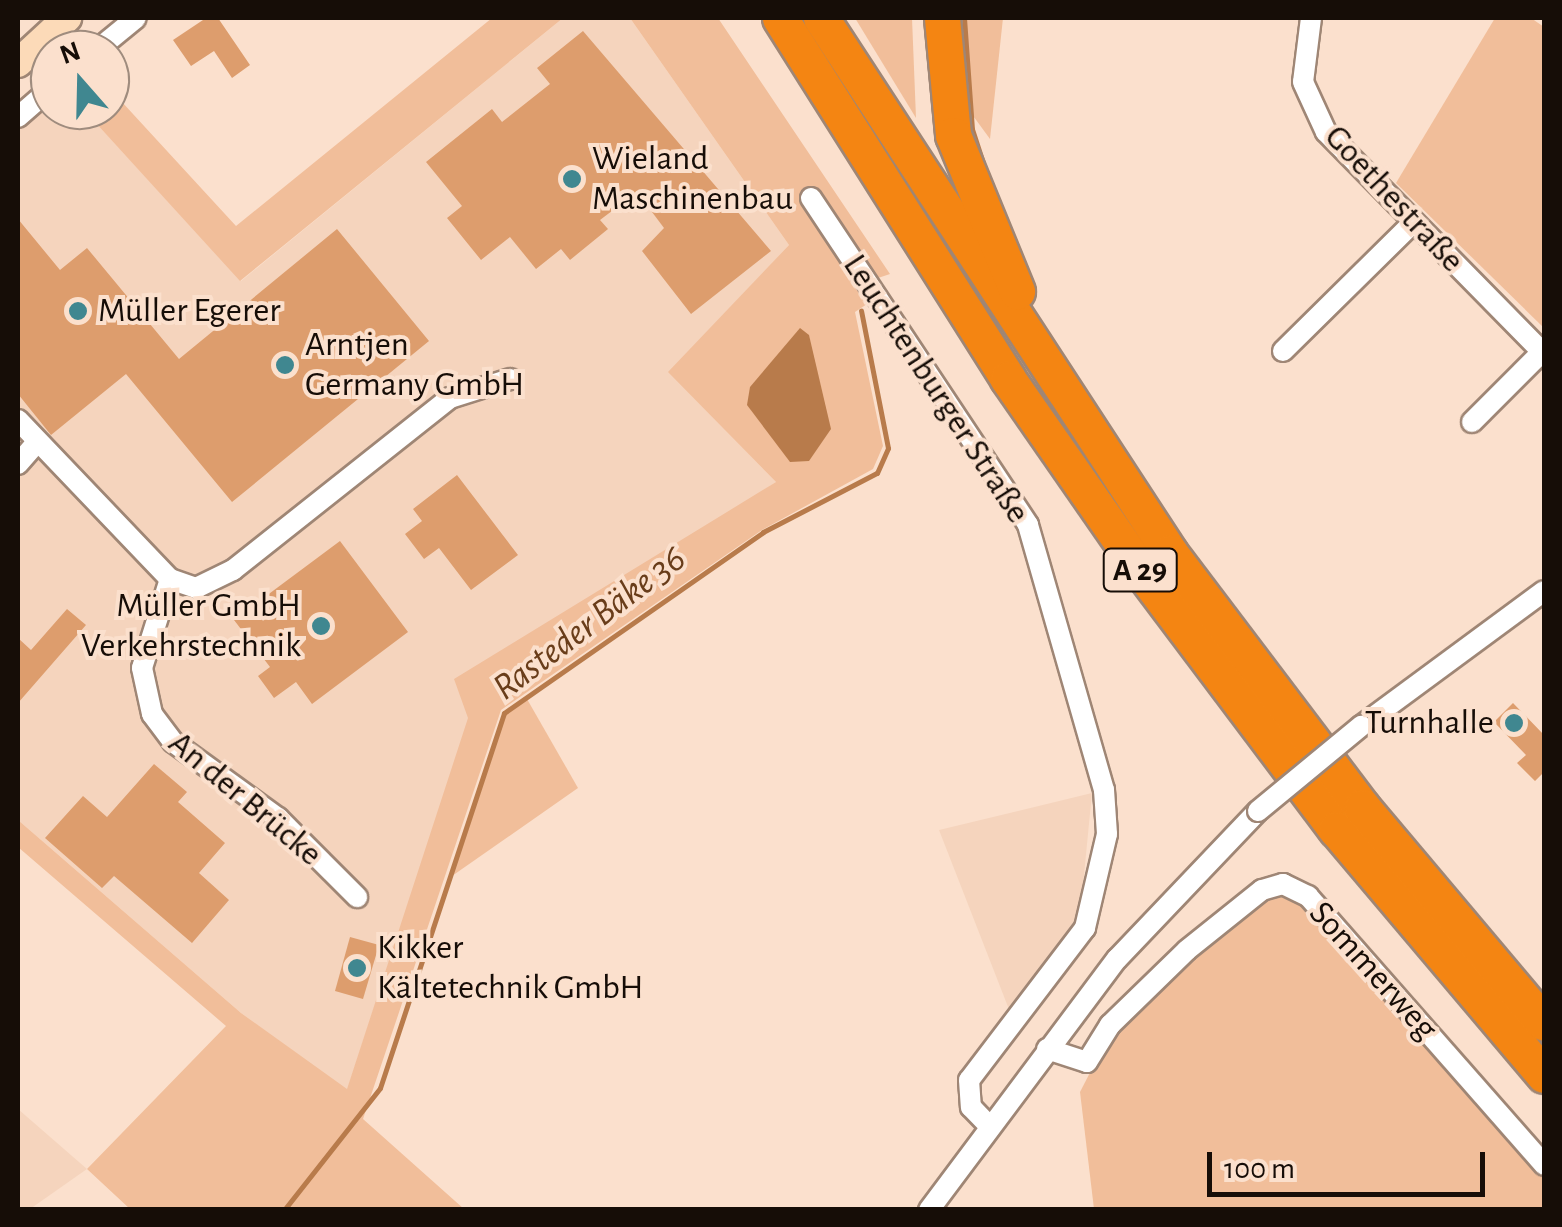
<!DOCTYPE html>
<meta charset="utf-8">
<style>
body{margin:0}
#map{position:relative;width:1562px;height:1227px;overflow:hidden;background:#fbe0cd;font-family:"Alegreya Sans",sans-serif}
div>[style]{position:absolute}
[style*='--x']{left:calc(var(--x)*1px);top:calc(var(--y)*1px);width:calc(var(--w)*1px);rotate:calc(var(--a)*1deg)}
.built>*{inset:0;background:#f5d4bd}
.green>*{inset:0;background:#f1be9a}
.water>*{inset:0;background:#b87b4b}
.stream>*{height:5px;margin:-2.5px;padding:0 2.5px;transform-origin:2.5px;border-radius:2.5px;background:#b87b4b}
.building>*{inset:0;background:#dd9d6d}
.roads{filter:drop-shadow(2px 0 #9f8675) drop-shadow(-2px 0 #9f8675) drop-shadow(0 2px #9f8675) drop-shadow(0 -2px #9f8675)}
.minor>*{height:20px;margin:-10px;padding:0 10px;transform-origin:10px;border-radius:10px;background:#fff}
.secondary>*{height:28px;margin:-14px;padding:0 14px;transform-origin:14px;border-radius:14px;background:#fcdab8}
.motorway>*{height:35px;margin:-17.5px;padding:0 17.5px;transform-origin:17.5px;border-radius:17.5px;background:#f48512}
.bridges{filter:drop-shadow(2px 0 #9f8675) drop-shadow(-2px 0 #9f8675) drop-shadow(0 2px #9f8675) drop-shadow(0 -2px #9f8675)}
.minor-bridge>*{height:20px;margin:-10px;padding:0 10px;transform-origin:10px;border-radius:10px;background:#fff}
.dots>*{width:28px;height:28px;translate:-50% -50%;box-sizing:border-box;border:5px solid #fbe0cd;border-radius:50%}
span{translate:-50% -50%;white-space:nowrap;text-align:center;line-height:1.15;-webkit-text-stroke:8px #fbe0cd;paint-order:stroke}
.shield-label span{padding:2px 8px;background:#fbe0cd;border:2px solid;border-radius:8px;-webkit-text-stroke-width:0}
.shield-label{font-size:32px;color:#160d07;font-weight:700}
.poi-label{font-size:35px;color:#160d07}
.left{translate:0 -50%;text-align:left}
.right{translate:-100% -50%;text-align:right}
.street-label{font-size:35px;color:#160d07}
.water-label{font-size:38px;color:#693d1a;font-style:italic}
.frame{position:absolute;inset:0;border:20px solid #160d07;pointer-events:none}
.north{position:absolute;left:30px;top:30px;width:100px;height:100px;box-sizing:border-box;background:#fbe0cd;border:2px solid #9f8c7e;border-radius:50%;rotate:340deg;font-size:28px;font-weight:700;line-height:40px;text-align:center;color:#160d07}
.north::after{content:'';display:block;margin:auto;width:35px;height:45px;background:#408790;clip-path:polygon(50% 0,100% 100%,50% 72%,0 100%)}
.scale{position:absolute;left:1207px;top:1152px;width:278px;height:45px;box-sizing:border-box;border:5px solid #160d07;border-top:0;padding-left:12px;font-size:30px;line-height:35px;white-space:nowrap;color:#160d07;-webkit-text-stroke:8px #fbe0cd;paint-order:stroke}
</style>
<div id="map">
<div class="built">
<i style="clip-path:polygon(563px 18px,630px 18px,789px 245px,669px 372px,776px 482px,667px 553px,469px 718px,347px 1090px,241px 1013px,18px 820px,18px 477px,47px 443px,18px 406px,18px 126px,50px 97px,50px 110px,84px 110px,241px 281px)"></i>
<i style="clip-path:polygon(1092px 793px,1080px 916px,1010px 1012px,939px 830px)"></i>
<i style="clip-path:polygon(18px 1109px,87px 1169px,30px 1209px,18px 1209px)"></i>
</div>
<div class="green">
<i style="clip-path:polygon(492px 18px,563px 18px,240px 281px,84px 110px,110px 110px,110px 89px,236px 226px)"></i>
<i style="clip-path:polygon(630px 18px,718px 18px,890px 274px,860px 284px,870px 302px,855px 312px,883px 446px,873px 469px,762px 530px,501px 710px,363px 1119px,464px 1209px,130px 1209px,87px 1169px,226px 1026px,18px 847px,18px 820px,241px 1013px,347px 1089px,468px 718px,454px 679px,776px 482px,668px 372px,789px 245px)"></i>
<i style="clip-path:polygon(855px 18px,912px 18px,916px 118px)"></i>
<i style="clip-path:polygon(964px 18px,1003px 18px,990px 139px,971px 113px)"></i>
<i style="clip-path:polygon(1495px 18px,1531px 18px,1544px 27px,1544px 328px,1396px 183px)"></i>
<i style="clip-path:polygon(527px 699px,578px 788px,452px 876px,506px 714px)"></i>
<i style="clip-path:polygon(1289px 893px,1544px 1173px,1544px 1209px,1094px 1209px,1080px 1092px,1113px 1028px,1258px 897px)"></i>
</div>
<div class="water">
<i style="clip-path:polygon(800px 328px,809px 335px,831px 429px,809px 461px,790px 462px,747px 405px,750px 387px)"></i>
</div>
<div class="stream">
<i style="--x:964;--y:18;--w:111;--a:85.9"></i>
<i style="--x:972;--y:129;--w:36;--a:72"></i>
<i style="--x:284;--y:1210;--w:155;--a:-51.8"></i>
<i style="--x:380;--y:1088;--w:395;--a:-71.7"></i>
<i style="--x:504;--y:713;--w:316;--a:-34.9"></i>
<i style="--x:763;--y:532;--w:128;--a:-27.4"></i>
<i style="--x:877;--y:473;--w:27;--a:-66"></i>
<i style="--x:888;--y:448;--w:140;--a:-101.1"></i>
</div>
<div class="building">
<i style="clip-path:polygon(206px 18px,218px 18px,250px 65px,232px 78px,214px 51px,191px 66px,173px 40px)"></i>
<i style="clip-path:polygon(583px 31px,771px 251px,691px 314px,642px 251px,664px 228px,637px 192px,600px 220px,608px 229px,570px 260px,561px 249px,536px 269px,510px 237px,481px 260px,447px 218px,462px 206px,426px 162px,492px 109px,502px 122px,550px 84px,537px 68px)"></i>
<i style="clip-path:polygon(18px 219px,60px 270px,87px 248px,179px 359px,337px 229px,429px 341px,232px 502px,126px 374px,51px 435px,18px 394px)"></i>
<i style="clip-path:polygon(457px 475px,518px 555px,471px 590px,439px 548px,424px 559px,405px 534px,422px 521px,413px 509px)"></i>
<i style="clip-path:polygon(340px 541px,408px 632px,312px 704px,296px 682px,274px 698px,258px 676px,270px 667px,234px 620px)"></i>
<i style="clip-path:polygon(67px 609px,86px 625px,18px 703px,18px 638px,31px 650px)"></i>
<i style="clip-path:polygon(1513px 703px,1544px 735px,1544px 772px,1535px 781px,1517px 763px,1526px 755px,1494px 722px)"></i>
<i style="clip-path:polygon(154px 764px,187px 792px,178px 802px,225px 843px,199px 873px,229px 900px,192px 943px,114px 876px,102px 888px,45px 838px,83px 796px,107px 817px)"></i>
<i style="clip-path:polygon(350px 937px,379px 945px,363px 999px,335px 991px)"></i>
</div>
<div class="roads">
<div class="minor">
<i style="--x:1311;--y:18;--w:64;--a:97.1"></i>
<i style="--x:1303;--y:82;--w:55;--a:65.3"></i>
<i style="--x:1326;--y:132;--w:311;--a:45.5"></i>
<i style="--x:97;--y:50;--w:50;--a:-39.4"></i>
<i style="--x:18;--y:117;--w:43;--a:-41.2"></i>
<i style="--x:811;--y:198;--w:392;--a:56.4"></i>
<i style="--x:1028;--y:525;--w:276;--a:74"></i>
<i style="--x:1104;--y:790;--w:44;--a:86.1"></i>
<i style="--x:1107;--y:834;--w:97;--a:103.2"></i>
<i style="--x:1085;--y:928;--w:191;--a:127.3"></i>
<i style="--x:969;--y:1080;--w:27;--a:86"></i>
<i style="--x:971;--y:1107;--w:28;--a:46"></i>
<i style="--x:1283;--y:351;--w:181;--a:-44.6"></i>
<i style="--x:18;--y:420;--w:220;--a:46.3"></i>
<i style="--x:170;--y:579;--w:28;--a:19"></i>
<i style="--x:196;--y:588;--w:41;--a:-25.9"></i>
<i style="--x:233;--y:570;--w:277;--a:-38.4"></i>
<i style="--x:450;--y:398;--w:63;--a:-17.6"></i>
<i style="--x:1472;--y:422;--w:99;--a:-45"></i>
<i style="--x:18;--y:464;--w:28;--a:-49"></i>
<i style="--x:170;--y:579;--w:93;--a:107.5"></i>
<i style="--x:142;--y:668;--w:47;--a:77.7"></i>
<i style="--x:152;--y:714;--w:35;--a:53"></i>
<i style="--x:173;--y:742;--w:130;--a:35.9"></i>
<i style="--x:278;--y:818;--w:112;--a:45"></i>
<i style="--x:1361;--y:726;--w:227;--a:-36.4"></i>
<i style="--x:1047;--y:1049;--w:42;--a:18"></i>
<i style="--x:1087;--y:1062;--w:44;--a:-58.1"></i>
<i style="--x:1110;--y:1025;--w:107;--a:-44.2"></i>
<i style="--x:1187;--y:950;--w:96;--a:-38.7"></i>
<i style="--x:1262;--y:890;--w:22;--a:-16"></i>
<i style="--x:1283;--y:884;--w:28;--a:26"></i>
<i style="--x:1308;--y:896;--w:358;--a:48.7"></i>
<i style="--x:929;--y:1210;--w:314;--a:-53.2"></i>
<i style="--x:1117;--y:959;--w:204;--a:-46.4"></i>
</div>
<div class="secondary">
<i style="--x:18;--y:63;--w:67;--a:-42.6"></i>
</div>
<div class="motorway">
<i style="--x:780;--y:18;--w:427;--a:57.7"></i>
<i style="--x:1008;--y:379;--w:235;--a:55.2"></i>
<i style="--x:1142;--y:572;--w:322;--a:53"></i>
<i style="--x:1336;--y:829;--w:322;--a:49.8"></i>
<i style="--x:821;--y:18;--w:639;--a:56.88"></i>
<i style="--x:1170;--y:553;--w:318;--a:52.9"></i>
<i style="--x:1362;--y:807;--w:282;--a:49.9"></i>
<i style="--x:942;--y:18;--w:118;--a:84.6"></i>
<i style="--x:953;--y:135;--w:169;--a:67.7"></i>
</div>
</div>
<div class="bridges">
<div class="minor-bridge">
<i style="--x:1258;--y:811;--w:134;--a:-39.5"></i>
</div>
</div>
<div class="dots">
<i style="left:572px;top:179px;background:#408790"></i>
<i style="left:78px;top:311px;background:#408790"></i>
<i style="left:285px;top:365px;background:#408790"></i>
<i style="left:321px;top:626px;background:#408790"></i>
<i style="left:1514px;top:723px;background:#408790"></i>
<i style="left:357px;top:968px;background:#408790"></i>
</div>
<div class="shield-label">
<span style="left:1140px;top:570px">A 29</span>
</div>
<div class="poi-label">
<span class="left" style="left:592px;top:179px">Wieland<br>Maschinenbau</span>
<span class="left" style="left:98px;top:311px">Müller Egerer</span>
<span class="left" style="left:305px;top:365px">Arntjen<br>Germany GmbH</span>
<span class="right" style="left:301px;top:626px">Müller GmbH<br>Verkehrstechnik</span>
<span class="right" style="left:1494px;top:723px">Turnhalle</span>
<span class="left" style="left:377px;top:968px">Kikker<br>Kältetechnik GmbH</span>
</div>
<div class="street-label">
<span style="left:1394px;top:199px;rotate:47deg">Goethestraße</span>
<span style="left:936px;top:389px;rotate:57deg">Leuchtenburger Straße</span>
<span style="left:245px;top:799px;rotate:40deg">An der Brücke</span>
<span style="left:1373px;top:971px;rotate:48deg">Sommerweg</span>
</div>
<div class="water-label">
<span style="left:590px;top:624px;rotate:-37deg">Rasteder Bäke 36</span>
</div>
<div class="frame"></div>
<div class="north">N</div>
<div class="scale">100 m</div>
</div>
